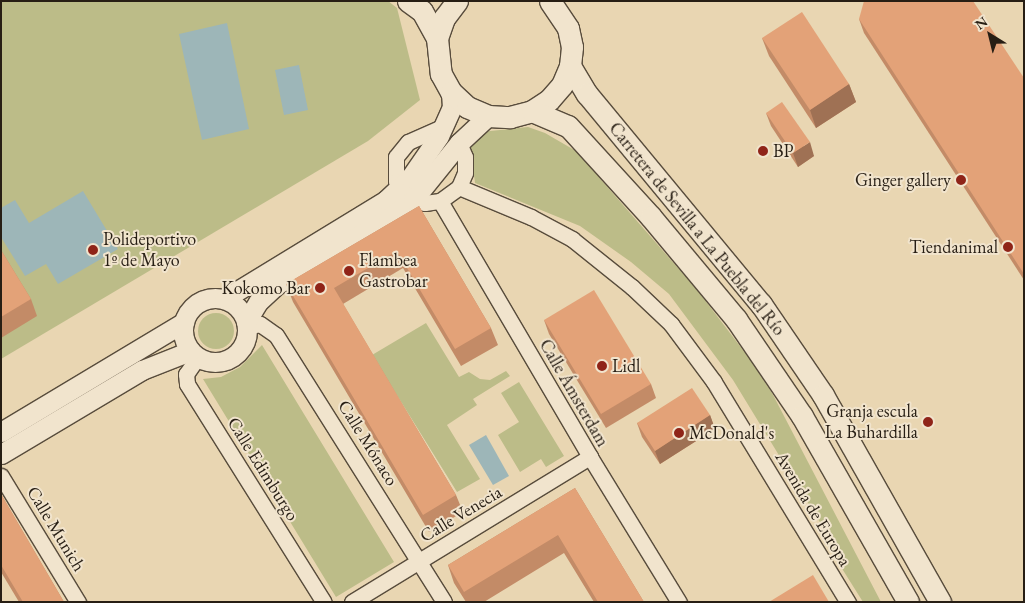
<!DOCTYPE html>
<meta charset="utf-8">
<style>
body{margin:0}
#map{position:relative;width:1025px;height:603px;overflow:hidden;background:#e9d6b2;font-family:"EB Garamond",serif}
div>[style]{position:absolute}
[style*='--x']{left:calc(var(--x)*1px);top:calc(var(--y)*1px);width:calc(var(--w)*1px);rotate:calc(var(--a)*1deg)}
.green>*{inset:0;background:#bcbc88}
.round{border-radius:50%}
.water>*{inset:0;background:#9db6b8}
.roads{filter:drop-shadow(1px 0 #584c3c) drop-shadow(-1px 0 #584c3c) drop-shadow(0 1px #584c3c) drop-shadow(0 -1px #584c3c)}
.minor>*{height:15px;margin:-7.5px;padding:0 7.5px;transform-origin:7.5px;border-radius:7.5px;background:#f1e4cd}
.tertiary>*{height:19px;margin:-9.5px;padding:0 9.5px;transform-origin:9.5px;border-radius:9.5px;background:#f1e4cd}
.tertiary>.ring{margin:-9.5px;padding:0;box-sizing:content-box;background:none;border:19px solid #f1e4cd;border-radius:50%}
.secondary>*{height:21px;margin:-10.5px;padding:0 10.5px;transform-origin:10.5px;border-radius:10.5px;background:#f1e4cd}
.wall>*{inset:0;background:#c38b67}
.shaded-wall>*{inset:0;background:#9f7154}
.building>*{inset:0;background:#e3a278}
.dots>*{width:14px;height:14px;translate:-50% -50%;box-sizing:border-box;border:2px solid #f1e4cd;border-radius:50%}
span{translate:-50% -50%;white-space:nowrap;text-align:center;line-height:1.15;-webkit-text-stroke:4px #f1e4cd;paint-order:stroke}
.poi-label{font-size:18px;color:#271e14}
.left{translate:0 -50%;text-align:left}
.right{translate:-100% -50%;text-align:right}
.street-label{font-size:18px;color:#271e14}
.frame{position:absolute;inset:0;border:2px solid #271e14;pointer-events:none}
.north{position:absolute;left:965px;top:10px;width:50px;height:50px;-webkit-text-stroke:4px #f1e4cd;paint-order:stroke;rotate:324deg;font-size:14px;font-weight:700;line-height:20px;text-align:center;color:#271e14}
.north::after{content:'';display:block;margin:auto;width:18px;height:22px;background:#271e14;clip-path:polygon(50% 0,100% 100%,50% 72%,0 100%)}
</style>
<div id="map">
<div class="green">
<i style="clip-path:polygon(1px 1px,388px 1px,397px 8px,420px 100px,368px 141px,1px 359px)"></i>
<i style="clip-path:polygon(528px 127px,545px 133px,576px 151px,698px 291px,749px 358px,772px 393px,881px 602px,863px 602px,819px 532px,821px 524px,733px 380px,669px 294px,631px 262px,580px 226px,475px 183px,470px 143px,480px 132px)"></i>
<i class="round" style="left:198px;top:313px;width:36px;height:36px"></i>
<i style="clip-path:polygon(426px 323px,459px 377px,469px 372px,480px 379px,490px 380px,506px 371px,510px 376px,473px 399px,477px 405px,447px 425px,480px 479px,457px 492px,372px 355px)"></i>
<i style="clip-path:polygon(262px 345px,394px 562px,336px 597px,203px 379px,221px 377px,240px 367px)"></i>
<i style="clip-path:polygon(519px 382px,564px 456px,546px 467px,541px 459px,520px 472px,498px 435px,519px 422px,501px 393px)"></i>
</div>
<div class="water">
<i style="clip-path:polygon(227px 23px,249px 129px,202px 140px,179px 34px)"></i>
<i style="clip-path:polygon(299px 65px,308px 110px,284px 115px,275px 70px)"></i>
<i style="clip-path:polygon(83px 191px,118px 249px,58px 284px,46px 264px,25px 276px,1px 237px,1px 208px,15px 200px,29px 223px)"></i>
<i style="clip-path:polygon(486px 435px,509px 476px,493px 485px,469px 445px)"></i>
</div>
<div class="roads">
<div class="minor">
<i style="--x:444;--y:126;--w:39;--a:156"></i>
<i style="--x:408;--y:142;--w:19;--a:129"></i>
<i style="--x:396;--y:157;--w:24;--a:90"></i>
<i style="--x:396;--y:181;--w:25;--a:48"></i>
<i style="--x:413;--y:200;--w:12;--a:14"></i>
<i style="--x:425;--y:203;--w:15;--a:-8"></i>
<i style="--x:440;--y:201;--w:24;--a:-36"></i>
<i style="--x:459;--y:187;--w:15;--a:-67"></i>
<i style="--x:465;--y:173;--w:16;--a:-90"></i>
<i style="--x:465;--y:157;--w:15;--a:-113"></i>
<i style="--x:459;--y:187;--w:78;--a:22.6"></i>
<i style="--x:531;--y:217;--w:47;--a:28.2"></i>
<i style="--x:572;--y:239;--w:77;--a:38.7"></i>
<i style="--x:632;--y:287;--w:54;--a:43.5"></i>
<i style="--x:671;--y:324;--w:72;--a:53.4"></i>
<i style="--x:714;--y:382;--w:258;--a:58.7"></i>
<i style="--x:440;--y:201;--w:297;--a:59.6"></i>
<i style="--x:590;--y:457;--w:170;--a:58.5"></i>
<i style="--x:246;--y:327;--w:14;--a:-12"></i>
<i style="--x:260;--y:324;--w:19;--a:35"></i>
<i style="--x:276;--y:335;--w:315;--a:57.8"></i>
<i style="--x:198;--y:357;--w:21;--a:125"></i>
<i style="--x:186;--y:374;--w:10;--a:84"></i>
<i style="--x:187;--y:384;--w:257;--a:57.9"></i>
<i style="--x:1;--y:476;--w:148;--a:58.6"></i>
<i style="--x:352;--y:602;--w:279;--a:-31.4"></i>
</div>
<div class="tertiary">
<i class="ring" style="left:183px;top:298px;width:45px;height:45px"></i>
<i style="--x:224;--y:299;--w:190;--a:-31.4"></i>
<i style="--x:386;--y:200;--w:33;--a:-43"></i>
<i style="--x:410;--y:178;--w:51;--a:-55.4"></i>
<i style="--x:439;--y:136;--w:32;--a:-66"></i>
<i style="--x:452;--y:107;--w:15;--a:-94"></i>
<i style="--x:246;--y:322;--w:23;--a:-59"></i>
<i style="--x:258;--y:302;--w:25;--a:-43"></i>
<i style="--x:276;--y:285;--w:131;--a:-30.9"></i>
<i style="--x:388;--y:218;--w:31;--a:-36"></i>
<i style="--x:413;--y:200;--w:73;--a:-51.1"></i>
<i style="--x:459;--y:143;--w:40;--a:-43"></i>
<i style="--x:1;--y:432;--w:214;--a:-31"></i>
<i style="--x:1;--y:454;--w:164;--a:-30.8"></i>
<i style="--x:142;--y:370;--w:52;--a:-21.6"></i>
</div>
<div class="secondary">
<i style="--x:408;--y:1;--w:17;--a:36"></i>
<i style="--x:422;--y:11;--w:31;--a:61"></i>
<i style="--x:457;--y:1;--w:21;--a:127"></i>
<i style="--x:444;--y:18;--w:21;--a:109"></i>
<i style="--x:437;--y:38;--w:36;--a:84"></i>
<i style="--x:441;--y:74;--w:21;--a:61"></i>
<i style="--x:451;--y:92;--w:22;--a:43"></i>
<i style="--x:467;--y:107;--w:23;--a:23"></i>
<i style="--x:488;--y:116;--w:22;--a:3"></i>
<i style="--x:510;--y:117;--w:23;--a:-15"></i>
<i style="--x:532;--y:111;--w:20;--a:-33"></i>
<i style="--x:549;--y:100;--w:20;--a:-49"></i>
<i style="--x:562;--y:85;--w:21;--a:-67"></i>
<i style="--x:570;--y:66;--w:19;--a:-84"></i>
<i style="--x:572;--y:47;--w:19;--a:-102"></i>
<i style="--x:568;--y:28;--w:32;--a:-124"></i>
<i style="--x:570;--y:66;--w:33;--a:59"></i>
<i style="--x:587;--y:94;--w:273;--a:50.4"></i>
<i style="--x:761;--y:304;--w:110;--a:55.7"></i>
<i style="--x:823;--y:395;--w:238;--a:60.5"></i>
<i style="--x:532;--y:111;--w:39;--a:23"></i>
<i style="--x:568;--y:126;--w:123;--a:47.6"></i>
<i style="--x:651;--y:217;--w:133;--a:50.2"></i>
<i style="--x:736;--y:319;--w:117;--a:55.8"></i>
<i style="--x:802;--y:416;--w:214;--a:60.3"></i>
</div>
</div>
<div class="wall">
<i style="clip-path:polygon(859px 19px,1024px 78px,1024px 280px,864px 33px)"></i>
<i style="clip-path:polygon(762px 38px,849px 84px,856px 102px,816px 128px,769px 56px)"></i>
<i style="clip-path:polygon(766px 113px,814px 156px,798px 167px,771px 126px)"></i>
<i style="clip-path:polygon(419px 206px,491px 328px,498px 345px,461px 366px,403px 268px,343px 304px,456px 495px,463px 512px,429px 532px,293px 302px,286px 284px)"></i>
<i style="clip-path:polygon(1px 250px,31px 299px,37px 316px,1px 338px)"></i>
<i style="clip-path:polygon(544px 320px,651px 384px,656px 398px,606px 428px,549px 334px)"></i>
<i style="clip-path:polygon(710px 415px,715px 429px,660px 464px,642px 437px,637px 423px)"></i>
<i style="clip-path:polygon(575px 488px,644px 602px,594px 602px,564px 553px,484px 602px,466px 602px,454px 583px,448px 565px)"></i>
<i style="clip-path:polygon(1px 494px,64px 602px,19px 602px,1px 572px)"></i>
</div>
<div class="shaded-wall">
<i style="clip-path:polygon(849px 84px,856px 102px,816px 128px,810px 110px)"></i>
<i style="clip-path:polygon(810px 142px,814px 156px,798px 167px,793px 153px)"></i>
<i style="clip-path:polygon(710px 415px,715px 429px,660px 464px,655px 451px)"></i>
</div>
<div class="building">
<i style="clip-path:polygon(864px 1px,973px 1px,1024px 78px,1024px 274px,859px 19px)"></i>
<i style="clip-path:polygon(802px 12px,849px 84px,810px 110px,762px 38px)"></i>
<i style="clip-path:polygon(782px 102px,810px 142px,793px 153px,766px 113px)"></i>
<i style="clip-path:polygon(419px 206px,491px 328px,455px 349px,397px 251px,334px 288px,456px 495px,423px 515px,286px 284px)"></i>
<i style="clip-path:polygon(1px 250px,31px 299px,1px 317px)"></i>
<i style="clip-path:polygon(594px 290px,651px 384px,601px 414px,544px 320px)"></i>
<i style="clip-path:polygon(692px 388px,710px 415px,655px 451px,637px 423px)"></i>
<i style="clip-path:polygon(575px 488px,644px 602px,598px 602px,558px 535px,464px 592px,448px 565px)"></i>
<i style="clip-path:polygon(1px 494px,64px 602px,23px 602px,1px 565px)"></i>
<i style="clip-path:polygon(813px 575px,829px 602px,769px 602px)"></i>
</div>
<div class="dots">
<i style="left:763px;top:151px;background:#8f2418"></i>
<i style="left:961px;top:180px;background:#8f2418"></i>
<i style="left:1008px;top:247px;background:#8f2418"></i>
<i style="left:93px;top:250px;background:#8f2418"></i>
<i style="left:349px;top:271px;background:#8f2418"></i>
<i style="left:320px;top:288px;background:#8f2418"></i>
<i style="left:602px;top:366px;background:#8f2418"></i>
<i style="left:928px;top:422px;background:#8f2418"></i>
<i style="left:679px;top:433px;background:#8f2418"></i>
</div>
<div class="poi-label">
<span class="left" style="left:773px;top:151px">BP</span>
<span class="right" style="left:951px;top:180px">Ginger gallery</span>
<span class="left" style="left:103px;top:250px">Polideportivo<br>1º de Mayo</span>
<span class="right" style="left:998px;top:247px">Tiendanimal</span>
<span class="left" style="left:359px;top:271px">Flambea<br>Gastrobar</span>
<span class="right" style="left:310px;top:288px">Kokomo Bar</span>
<span class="left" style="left:612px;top:366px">Lidl</span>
<span class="right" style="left:918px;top:422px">Granja escula<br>La Buhardilla</span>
<span class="left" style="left:689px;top:433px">McDonald's</span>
</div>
<div class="street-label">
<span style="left:697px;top:229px;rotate:51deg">Carretera de Sevilla a La Puebla del Río</span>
<span style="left:574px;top:393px;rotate:60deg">Calle Ámsterdam</span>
<span style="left:368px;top:443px;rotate:58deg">Calle Mónaco</span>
<span style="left:263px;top:469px;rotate:58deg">Calle Edimburgo</span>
<span style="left:813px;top:509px;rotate:59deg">Avenida de Europa</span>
<span style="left:461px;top:514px;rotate:-31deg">Calle Venecia</span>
<span style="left:56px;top:529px;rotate:59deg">Calle Munich</span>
</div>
<div class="frame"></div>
<div class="north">N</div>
</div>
